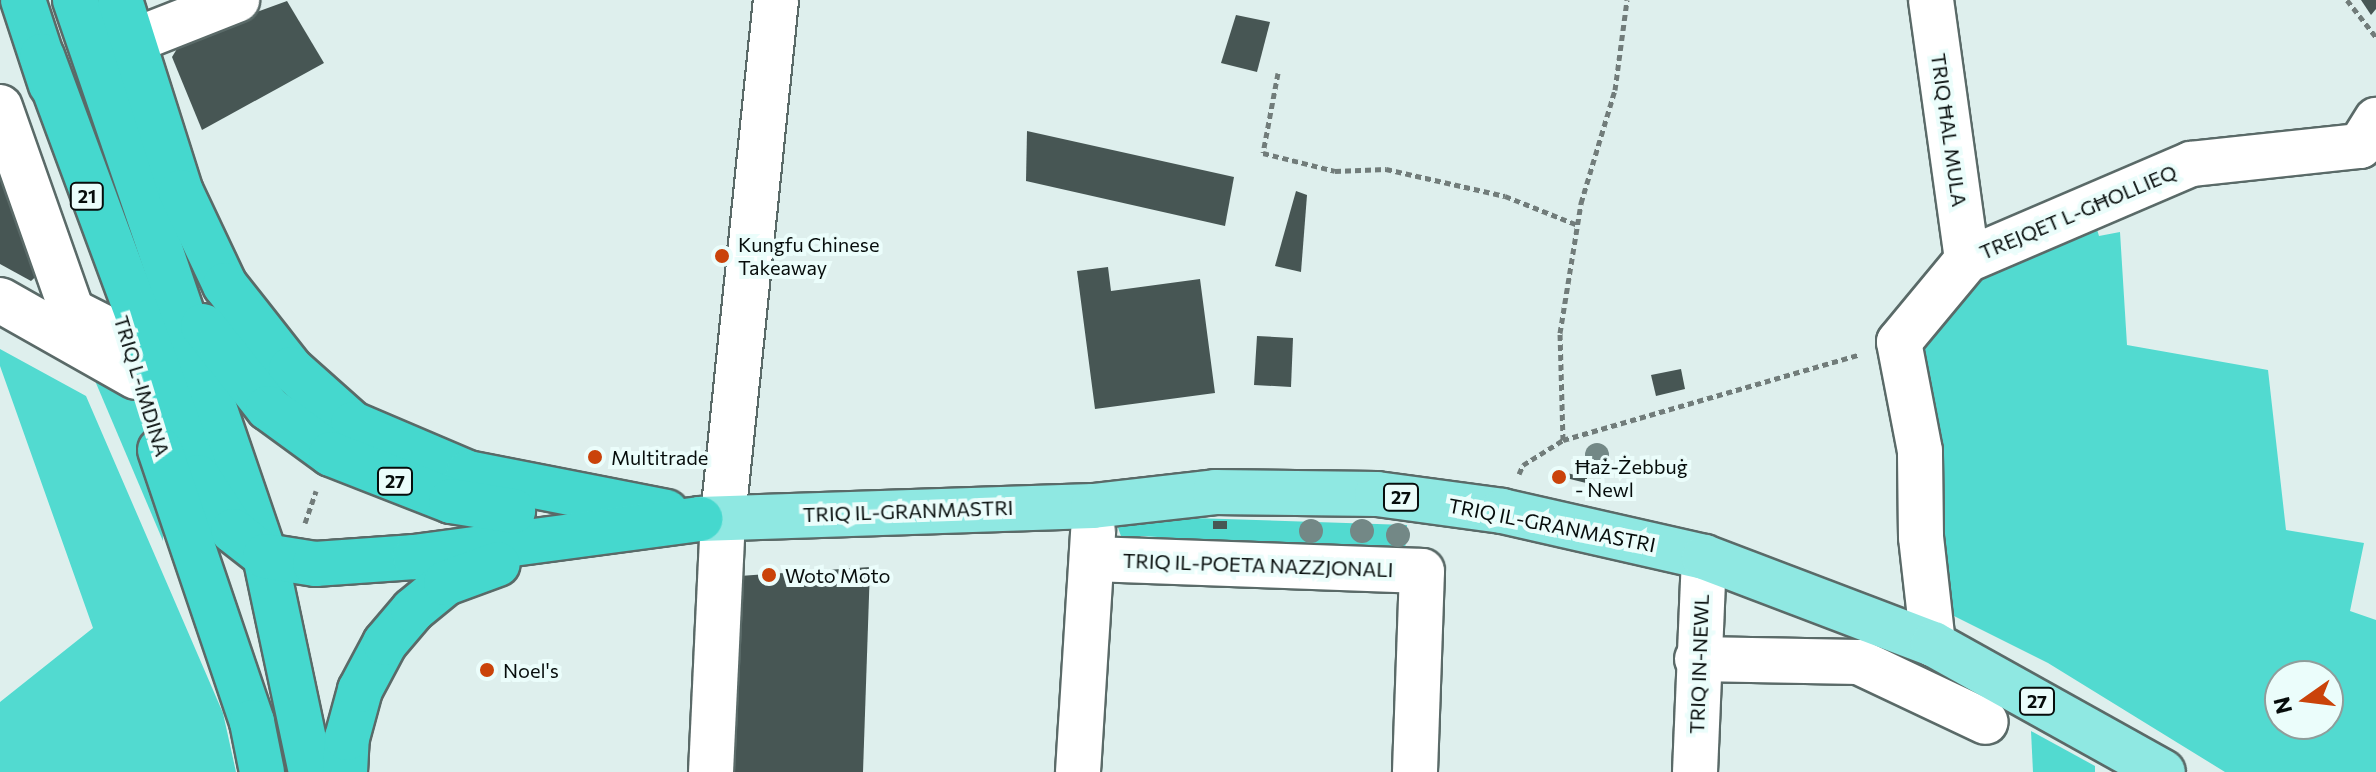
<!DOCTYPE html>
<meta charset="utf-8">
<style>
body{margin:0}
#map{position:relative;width:2376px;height:772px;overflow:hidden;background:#deefed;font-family:Commissioner,sans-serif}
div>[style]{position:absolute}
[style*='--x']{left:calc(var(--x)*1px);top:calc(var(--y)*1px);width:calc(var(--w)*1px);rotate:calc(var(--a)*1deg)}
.green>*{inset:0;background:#52dad0}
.building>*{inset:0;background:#475654}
.path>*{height:5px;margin-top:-2.5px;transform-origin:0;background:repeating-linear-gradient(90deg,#717c7a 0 6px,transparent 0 10px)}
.roads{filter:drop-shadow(2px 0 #5a6a68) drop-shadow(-2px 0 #5a6a68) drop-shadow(0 2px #5a6a68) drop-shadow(0 -2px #5a6a68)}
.minor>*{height:44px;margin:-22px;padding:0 22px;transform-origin:22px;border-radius:22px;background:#fff}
.major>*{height:44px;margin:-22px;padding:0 22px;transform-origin:22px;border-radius:22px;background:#8fe8e2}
.highway>*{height:44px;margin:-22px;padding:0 22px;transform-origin:22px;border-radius:22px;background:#45d8ce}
.trees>*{width:24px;height:24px;margin:-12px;border-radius:50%;background:#738886}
.dots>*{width:22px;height:22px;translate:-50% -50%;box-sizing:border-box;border:4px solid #ebfdfb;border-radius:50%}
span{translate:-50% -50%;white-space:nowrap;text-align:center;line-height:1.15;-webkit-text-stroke:8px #ebfdfb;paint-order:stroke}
.shield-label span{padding:2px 6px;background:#ebfdfb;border:2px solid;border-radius:6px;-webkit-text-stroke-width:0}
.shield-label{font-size:18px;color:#070d0c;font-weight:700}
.street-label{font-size:20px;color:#070d0c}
.poi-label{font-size:20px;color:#070d0c}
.left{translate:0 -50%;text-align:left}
.north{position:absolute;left:2264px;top:660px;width:80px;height:80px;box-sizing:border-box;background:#ebfdfb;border:2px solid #909d9b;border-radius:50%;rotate:256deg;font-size:22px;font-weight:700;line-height:32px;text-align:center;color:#070d0c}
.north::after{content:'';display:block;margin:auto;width:28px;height:36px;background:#ca430a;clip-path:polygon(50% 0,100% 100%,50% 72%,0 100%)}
</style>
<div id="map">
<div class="green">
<i style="clip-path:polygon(evenodd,2092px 213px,2099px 236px,2120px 232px,2127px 345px,2268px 370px,2286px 530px,2364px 543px,2350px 611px,2376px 620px,2376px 772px,2225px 772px,2048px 663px,1952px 615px,1929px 534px,1920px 337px,1980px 271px,2092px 213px,2280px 676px,2328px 676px,2328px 724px,2280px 724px,2280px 676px)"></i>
<i style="clip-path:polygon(0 349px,86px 396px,223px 713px,236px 772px,0 772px,0 702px,93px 628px,0 366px)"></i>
<i style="clip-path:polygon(93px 376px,134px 391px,162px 479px,163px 541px)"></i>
<i style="clip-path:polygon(1130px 516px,1407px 525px,1405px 552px,1141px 536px,1131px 543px,1122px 539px,1117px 525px)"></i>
<i style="clip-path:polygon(2031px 731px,2095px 766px,2095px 772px,2033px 772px)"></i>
</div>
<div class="building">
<i style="clip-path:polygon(2361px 0,2376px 0,2376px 9px,2371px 15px)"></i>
<i style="clip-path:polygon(287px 1px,324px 63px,202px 130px,172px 57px,183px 39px)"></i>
<i style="clip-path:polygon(1236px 15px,1270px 22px,1257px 72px,1221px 63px)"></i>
<i style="clip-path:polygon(1027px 131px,1234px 177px,1225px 226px,1026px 181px)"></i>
<i style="clip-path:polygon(0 153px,42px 271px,31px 281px,0 264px)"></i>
<i style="clip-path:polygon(1296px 191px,1307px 195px,1301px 272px,1275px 266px)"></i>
<i style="clip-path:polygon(1108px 267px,1111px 291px,1200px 279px,1215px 393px,1095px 409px,1077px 271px)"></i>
<i style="clip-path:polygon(1257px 336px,1293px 338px,1291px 387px,1254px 385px)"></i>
<i style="clip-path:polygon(1681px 369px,1685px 389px,1656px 396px,1651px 375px)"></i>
<i style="clip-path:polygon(1567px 473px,1587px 478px,1586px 483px,1566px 478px)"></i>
<i style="clip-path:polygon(1213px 521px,1227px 521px,1227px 529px,1213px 529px)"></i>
<i style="clip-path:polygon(870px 567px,863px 772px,721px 772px,726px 577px)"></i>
</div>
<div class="path">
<i style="--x:2347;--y:0;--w:47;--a:51.9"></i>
<i style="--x:1278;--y:73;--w:81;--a:100.6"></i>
<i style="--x:1263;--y:153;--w:74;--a:14"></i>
<i style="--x:1335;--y:171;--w:51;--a:-2.2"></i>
<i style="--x:1386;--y:169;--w:122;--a:12.8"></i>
<i style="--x:1505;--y:196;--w:79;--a:21.7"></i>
<i style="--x:1563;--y:440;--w:107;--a:-91.6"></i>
<i style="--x:1560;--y:333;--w:132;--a:-80.8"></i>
<i style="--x:1581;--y:203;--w:118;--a:-73.3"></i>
<i style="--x:1615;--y:90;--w:91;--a:-82.4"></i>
<i style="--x:1519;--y:474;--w:10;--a:-66"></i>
<i style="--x:1523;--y:465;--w:47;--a:-32"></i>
<i style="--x:1563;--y:440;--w:309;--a:-16.1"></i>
<i style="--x:305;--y:523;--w:34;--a:-71"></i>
</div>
<div class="roads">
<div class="minor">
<i style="--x:1931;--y:0;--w:262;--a:82.1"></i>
<i style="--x:133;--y:41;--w:112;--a:-21.5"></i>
<i style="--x:0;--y:107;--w:216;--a:70.6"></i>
<i style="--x:72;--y:311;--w:62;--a:27"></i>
<i style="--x:0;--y:300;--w:156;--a:29.5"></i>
<i style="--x:1094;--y:559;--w:328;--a:2.1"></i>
<i style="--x:1422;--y:571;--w:201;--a:92"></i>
<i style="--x:1933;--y:644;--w:108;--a:-96.4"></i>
<i style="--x:1921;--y:537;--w:86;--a:-90.7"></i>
<i style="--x:1920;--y:451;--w:111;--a:-100.9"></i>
<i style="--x:1899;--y:342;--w:107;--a:-50.3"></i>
<i style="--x:1967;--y:260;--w:244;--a:-23.2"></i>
<i style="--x:2191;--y:164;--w:170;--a:-6.1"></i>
<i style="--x:2360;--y:146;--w:31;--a:-58"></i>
<i style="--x:1697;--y:659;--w:162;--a:1.1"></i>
<i style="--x:1859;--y:662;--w:140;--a:25.3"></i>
<i style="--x:711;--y:772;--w:255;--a:-87.3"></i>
<i style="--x:723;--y:517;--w:520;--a:-84.15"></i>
<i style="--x:1078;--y:772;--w:241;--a:-86.4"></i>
<i style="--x:1695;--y:772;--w:215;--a:-87.6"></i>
</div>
<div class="major">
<i style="--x:700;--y:519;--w:393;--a:-1.9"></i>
<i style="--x:1093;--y:506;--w:123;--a:-6.5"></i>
<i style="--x:1215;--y:492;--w:162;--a:0.7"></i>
<i style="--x:1377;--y:494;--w:126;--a:7.7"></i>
<i style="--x:1502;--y:511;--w:207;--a:12.8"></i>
<i style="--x:1704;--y:557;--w:245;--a:20.8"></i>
<i style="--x:1933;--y:644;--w:263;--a:29.1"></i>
</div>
<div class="highway">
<i style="--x:23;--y:0;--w:89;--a:71.8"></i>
<i style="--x:75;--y:0;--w:588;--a:71.13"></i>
<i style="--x:265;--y:556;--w:221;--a:78"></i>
<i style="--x:120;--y:0;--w:201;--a:72.4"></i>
<i style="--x:181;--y:192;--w:103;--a:64.7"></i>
<i style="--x:225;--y:285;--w:107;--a:51.8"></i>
<i style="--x:291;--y:369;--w:83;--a:41.6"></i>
<i style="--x:353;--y:424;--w:125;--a:23.1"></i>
<i style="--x:468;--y:473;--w:202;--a:11.1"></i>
<i style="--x:42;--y:56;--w:449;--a:69.7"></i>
<i style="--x:198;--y:477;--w:64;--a:57.1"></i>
<i style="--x:233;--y:531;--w:41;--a:38"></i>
<i style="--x:265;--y:556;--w:51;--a:9.1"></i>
<i style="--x:315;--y:564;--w:100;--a:-4"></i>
<i style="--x:415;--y:557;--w:288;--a:-7.6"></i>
<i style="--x:203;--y:326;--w:105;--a:51.6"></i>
<i style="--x:268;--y:408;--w:78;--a:36.1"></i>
<i style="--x:331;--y:454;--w:129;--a:21.4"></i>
<i style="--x:451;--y:501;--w:63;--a:9.2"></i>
<i style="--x:160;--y:450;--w:287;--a:71.3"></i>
<i style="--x:252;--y:722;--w:51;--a:78.7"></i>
<i style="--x:345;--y:772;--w:34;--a:-87"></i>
<i style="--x:347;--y:738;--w:50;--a:-74.8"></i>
<i style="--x:360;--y:690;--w:53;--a:-62"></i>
<i style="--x:385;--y:643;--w:43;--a:-49.7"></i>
<i style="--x:413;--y:610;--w:43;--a:-39.3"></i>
<i style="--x:446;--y:583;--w:55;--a:-20.1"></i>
</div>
</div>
<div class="trees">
<i style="left:1597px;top:455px"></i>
<i style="left:1311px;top:531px"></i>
<i style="left:1362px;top:531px"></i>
<i style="left:1398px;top:535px"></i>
</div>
<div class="dots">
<i style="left:722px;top:256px;background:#ca430a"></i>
<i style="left:595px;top:457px;background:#ca430a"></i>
<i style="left:1559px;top:477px;background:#ca430a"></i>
<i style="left:769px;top:575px;background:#ca430a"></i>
<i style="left:487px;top:670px;background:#ca430a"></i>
</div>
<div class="shield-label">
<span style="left:87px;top:196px">21</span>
<span style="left:395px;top:481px">27</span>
<span style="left:1401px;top:497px">27</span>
<span style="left:2037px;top:701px">27</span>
</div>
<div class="street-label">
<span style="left:1949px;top:130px;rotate:82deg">TRIQ ĦAL MULA</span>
<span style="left:2078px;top:212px;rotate:-23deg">TREJQET L-GĦOLLIEQ</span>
<span style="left:142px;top:386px;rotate:73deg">TRIQ L-IMDINA</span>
<span style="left:908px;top:511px;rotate:-2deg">TRIQ IL-GRANMASTRI</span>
<span style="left:1552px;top:525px;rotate:11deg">TRIQ IL-GRANMASTRI</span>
<span style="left:1258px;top:565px;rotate:2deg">TRIQ IL-POETA NAZZJONALI</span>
<span style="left:1699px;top:664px;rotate:-88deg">TRIQ IN-NEWL</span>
</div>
<div class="poi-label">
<span class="left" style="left:738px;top:256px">Kungfu Chinese<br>Takeaway</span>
<span class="left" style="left:611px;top:457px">Multitrade</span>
<span class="left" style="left:1575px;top:478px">Ħaż-Żebbuġ<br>- Newl</span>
<span class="left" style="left:785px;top:575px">Woto Moto</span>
<span class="left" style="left:503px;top:670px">Noel's</span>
</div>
<div class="north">N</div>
</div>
